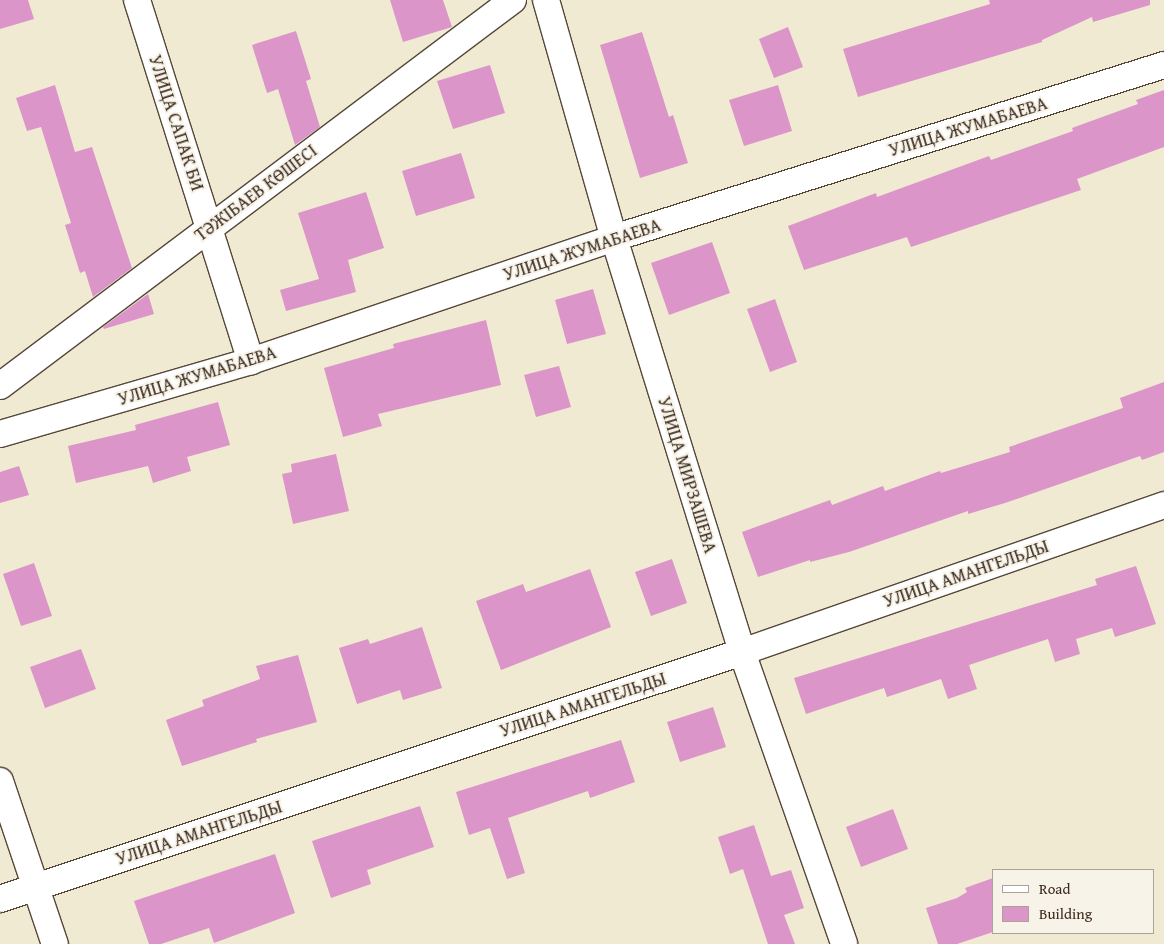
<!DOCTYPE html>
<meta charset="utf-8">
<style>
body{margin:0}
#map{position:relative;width:1164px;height:944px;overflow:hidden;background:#f0ead3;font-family:"Gentium Book Plus",serif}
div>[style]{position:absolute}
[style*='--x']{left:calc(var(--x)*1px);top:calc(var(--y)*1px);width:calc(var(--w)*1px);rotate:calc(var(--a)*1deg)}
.building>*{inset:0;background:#db95c8}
.roads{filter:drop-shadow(1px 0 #564739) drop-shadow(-1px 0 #564739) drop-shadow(0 1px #564739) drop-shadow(0 -1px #564739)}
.street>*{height:26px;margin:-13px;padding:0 13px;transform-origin:13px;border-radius:13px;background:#fff}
span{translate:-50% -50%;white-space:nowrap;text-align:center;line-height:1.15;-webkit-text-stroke:4px #f7f3e8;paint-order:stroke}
.street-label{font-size:18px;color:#3b2a1e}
.legend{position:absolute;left:992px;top:869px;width:162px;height:65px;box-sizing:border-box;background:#f7f3e8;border:1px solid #aca397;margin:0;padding:6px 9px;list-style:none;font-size:15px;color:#3b2a1e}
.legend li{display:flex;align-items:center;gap:10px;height:25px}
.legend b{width:25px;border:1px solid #aca397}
</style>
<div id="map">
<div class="building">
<i style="clip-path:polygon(0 0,28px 0,34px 19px,0 29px)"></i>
<i style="clip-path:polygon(390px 0,443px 0,452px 27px,403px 42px)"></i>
<i style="clip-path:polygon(989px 0,1150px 0,1150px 5px,1093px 22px,1092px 17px,1042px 40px,1042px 42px,858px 97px,843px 49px,990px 4px)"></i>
<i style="clip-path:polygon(788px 27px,803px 67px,774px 78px,759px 39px)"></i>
<i style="clip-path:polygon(296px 31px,311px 79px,306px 81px,320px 127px,295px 145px,278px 89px,267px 93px,252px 45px)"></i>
<i style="clip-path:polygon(642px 32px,669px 117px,673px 115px,688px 163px,640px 178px,600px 45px)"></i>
<i style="clip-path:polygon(490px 65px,505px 113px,453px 129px,437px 81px)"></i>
<i style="clip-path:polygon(55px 85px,75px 152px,92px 147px,132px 268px,93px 297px,85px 271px,80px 273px,65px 225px,71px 223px,41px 127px,27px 131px,16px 98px)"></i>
<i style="clip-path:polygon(778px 85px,792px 131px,744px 146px,729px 100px)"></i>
<i style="clip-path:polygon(1164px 90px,1164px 147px,1077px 179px,1081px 190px,911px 247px,907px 237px,804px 270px,788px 226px,876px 193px,877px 197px,989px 156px,991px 160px,1073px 131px,1072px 128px,1138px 104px,1136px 100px)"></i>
<i style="clip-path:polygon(461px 153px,475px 198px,416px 216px,402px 171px)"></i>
<i style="clip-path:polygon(366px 192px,384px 248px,348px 260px,356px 292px,286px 311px,280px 290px,319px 279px,298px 213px)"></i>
<i style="clip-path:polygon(712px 242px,730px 293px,669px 315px,651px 263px)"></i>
<i style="clip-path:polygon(593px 289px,606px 334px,567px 344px,555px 300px)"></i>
<i style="clip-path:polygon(148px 294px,154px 314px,104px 329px,103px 327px)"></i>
<i style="clip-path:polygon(775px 299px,797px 362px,770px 372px,747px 309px)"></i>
<i style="clip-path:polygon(486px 320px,501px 385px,378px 414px,382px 426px,343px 437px,324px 368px,394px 348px,393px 344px)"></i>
<i style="clip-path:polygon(559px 366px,571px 407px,536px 417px,524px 375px)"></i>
<i style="clip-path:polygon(1164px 382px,1164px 452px,1142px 460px,1140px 456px,1005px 503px,968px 514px,968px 511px,849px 552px,810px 562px,810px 560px,758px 577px,742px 532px,830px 500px,832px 505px,883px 486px,885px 491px,940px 471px,941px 473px,1010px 452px,1009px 447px,1123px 408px,1120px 398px)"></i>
<i style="clip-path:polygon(218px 402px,230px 445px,187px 457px,191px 471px,153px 483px,148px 466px,76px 483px,68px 446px,136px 430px,135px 425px)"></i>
<i style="clip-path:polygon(336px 454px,349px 511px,293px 524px,282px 474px,292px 472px,291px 464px)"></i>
<i style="clip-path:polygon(19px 466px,29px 495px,0 503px,0 472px)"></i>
<i style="clip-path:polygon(672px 559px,687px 603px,651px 616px,635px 572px)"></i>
<i style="clip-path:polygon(34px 563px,52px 616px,21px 626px,3px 574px)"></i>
<i style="clip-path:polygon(1136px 566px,1156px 624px,1115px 637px,1112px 628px,1076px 639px,1080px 654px,1055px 662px,1048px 639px,969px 665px,977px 689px,948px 699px,941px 679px,887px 697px,884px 688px,806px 714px,794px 678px,1097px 585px,1095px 579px)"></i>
<i style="clip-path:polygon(590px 569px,611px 627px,501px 670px,476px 601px,523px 584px,526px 592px)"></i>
<i style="clip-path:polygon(422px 627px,442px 688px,403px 700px,400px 690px,357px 704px,339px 648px,368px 639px,370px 644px)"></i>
<i style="clip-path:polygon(81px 649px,96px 689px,45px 708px,30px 667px)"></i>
<i style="clip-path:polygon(298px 655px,317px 722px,256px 739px,257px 742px,182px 766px,166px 720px,204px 706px,202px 700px,260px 679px,256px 666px)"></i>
<i style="clip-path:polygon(713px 707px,726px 747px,680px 762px,667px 722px)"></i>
<i style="clip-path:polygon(621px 740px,635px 782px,590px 798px,588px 791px,508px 818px,525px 873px,507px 879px,490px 828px,469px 835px,456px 792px)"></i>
<i style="clip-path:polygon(420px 806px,434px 847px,367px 870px,371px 884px,331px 898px,312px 841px)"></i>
<i style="clip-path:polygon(893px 809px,908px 849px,861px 867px,846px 827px)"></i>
<i style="clip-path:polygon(754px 825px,771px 876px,791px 870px,804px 908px,784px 915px,795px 944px,768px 944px,743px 869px,730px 874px,718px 837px)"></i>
<i style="clip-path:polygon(275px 854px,295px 913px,214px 943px,209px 928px,161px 944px,149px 944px,134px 901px)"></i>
<i style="clip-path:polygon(993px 878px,993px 932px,957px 944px,938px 944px,926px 908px,957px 898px,967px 892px,965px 888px)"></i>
</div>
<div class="roads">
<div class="street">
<i style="--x:137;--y:0;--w:379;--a:72.5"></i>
<i style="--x:546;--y:0;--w:248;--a:74.1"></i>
<i style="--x:614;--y:238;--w:433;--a:72.8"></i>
<i style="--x:742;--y:652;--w:309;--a:70.7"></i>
<i style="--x:0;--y:386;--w:642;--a:-36.96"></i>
<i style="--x:0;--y:434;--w:261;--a:-16.2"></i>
<i style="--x:251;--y:361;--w:383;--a:-18.7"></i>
<i style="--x:614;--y:238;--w:577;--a:-17.46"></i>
<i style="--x:0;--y:781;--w:172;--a:71.4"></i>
<i style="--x:0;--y:899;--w:782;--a:-18.41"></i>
<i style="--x:742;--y:652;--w:447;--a:-19.2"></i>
</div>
</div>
<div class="street-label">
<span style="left:176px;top:123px;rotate:72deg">УЛИЦА САПАК БИ</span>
<span style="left:968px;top:127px;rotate:-17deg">УЛИЦА ЖУМАБАЕВА</span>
<span style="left:256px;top:193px;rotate:-37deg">ТӘЖІБАЕВ КӨШЕСІ</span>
<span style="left:582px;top:250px;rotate:-18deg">УЛИЦА ЖУМАБАЕВА</span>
<span style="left:197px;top:376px;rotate:-17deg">УЛИЦА ЖУМАБАЕВА</span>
<span style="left:687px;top:475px;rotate:73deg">УЛИЦА МИРЗАШЕВА</span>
<span style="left:966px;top:574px;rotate:-19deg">УЛИЦА АМАНГЕЛЬДЫ</span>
<span style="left:583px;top:705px;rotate:-18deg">УЛИЦА АМАНГЕЛЬДЫ</span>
<span style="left:199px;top:833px;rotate:-18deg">УЛИЦА АМАНГЕЛЬДЫ</span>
</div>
<ul class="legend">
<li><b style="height:6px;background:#fff"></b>Road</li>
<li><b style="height:14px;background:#db95c8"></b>Building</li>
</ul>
</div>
